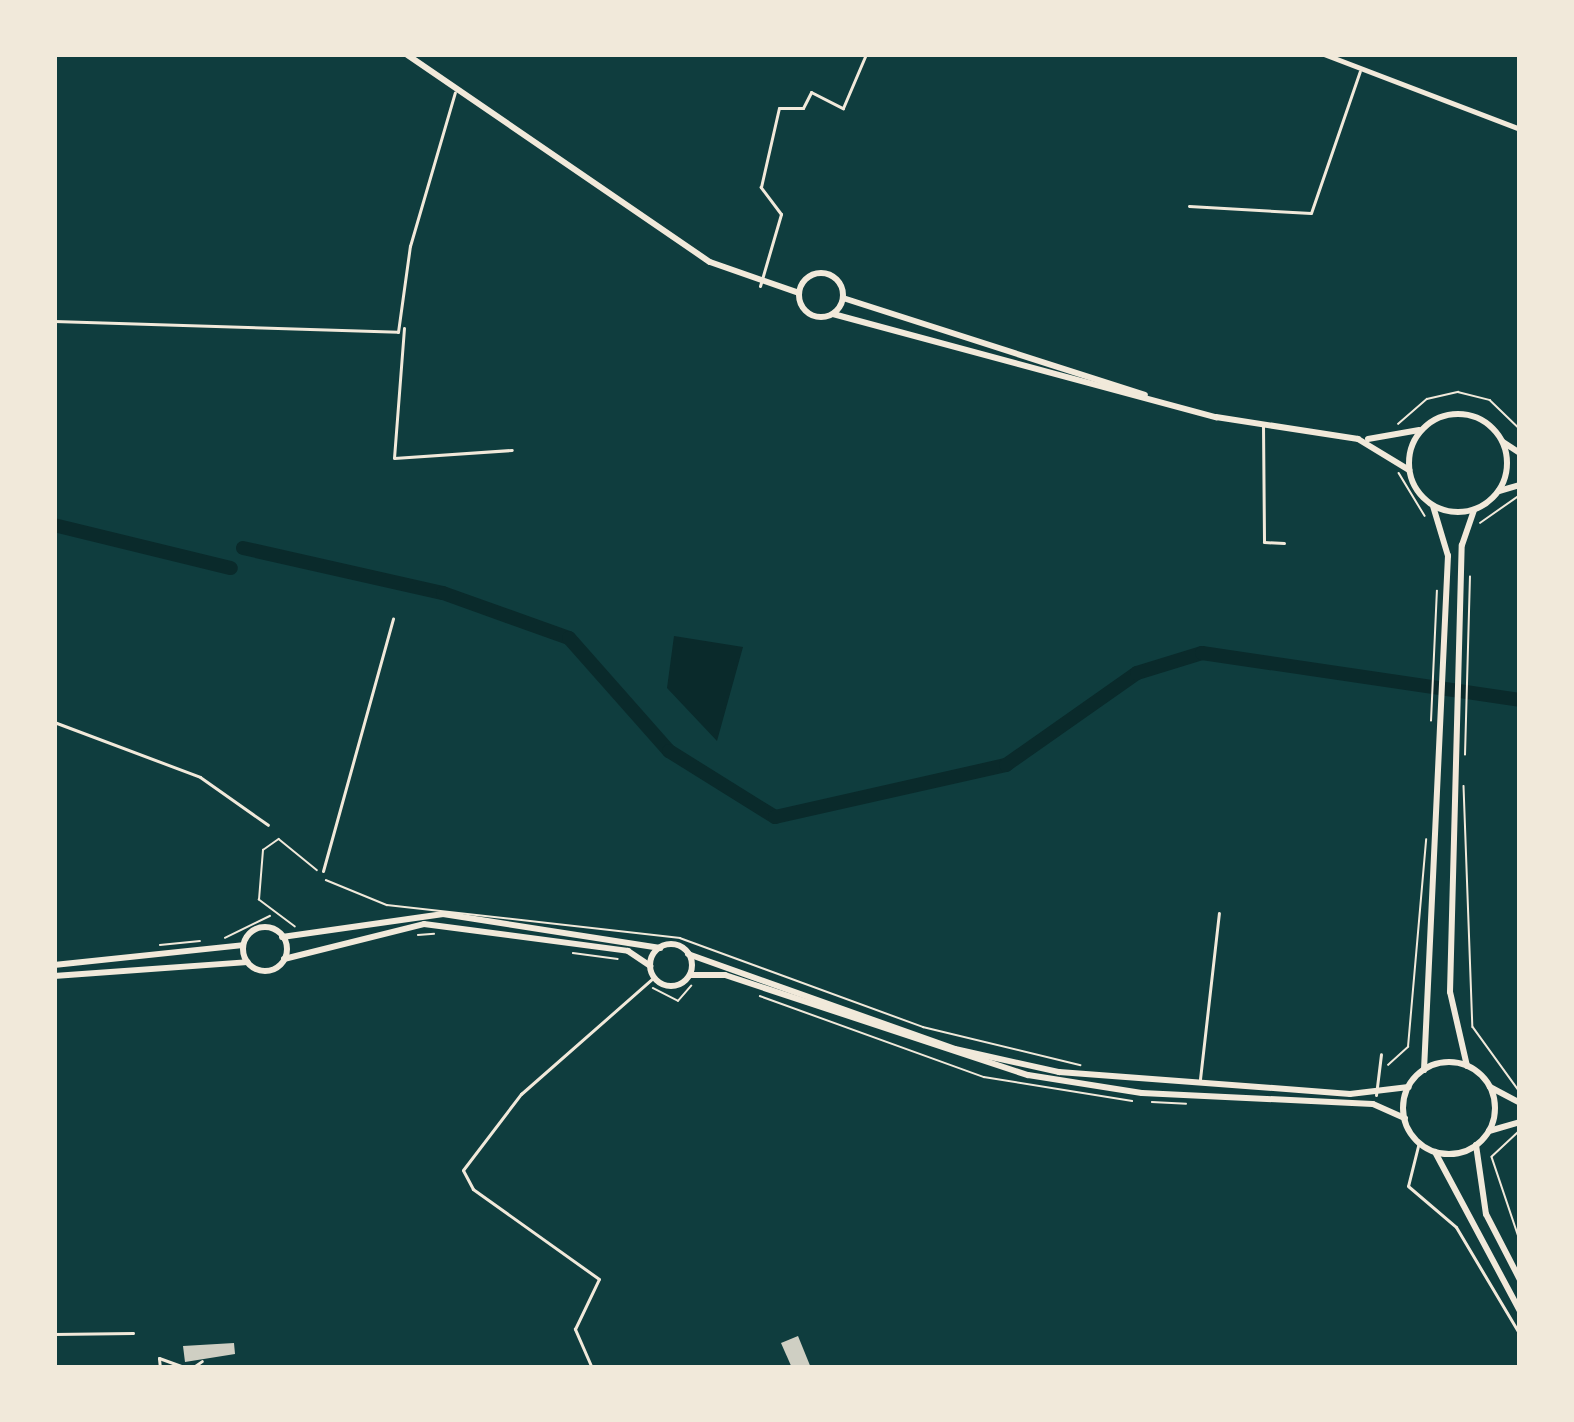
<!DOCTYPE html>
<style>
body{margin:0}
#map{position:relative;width:1574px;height:1422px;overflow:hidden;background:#0f3d3e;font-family:"Crimson Pro",serif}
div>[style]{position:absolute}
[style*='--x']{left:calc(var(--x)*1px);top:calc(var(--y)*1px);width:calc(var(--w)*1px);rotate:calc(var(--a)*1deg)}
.water>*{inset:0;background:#0a2a2b}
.river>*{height:14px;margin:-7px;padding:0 7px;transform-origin:7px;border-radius:7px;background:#0a2a2b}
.building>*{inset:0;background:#cfcfc3}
.path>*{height:1.5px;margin:-0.75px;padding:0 0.75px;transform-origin:0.75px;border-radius:0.75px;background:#f1e9da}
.pedestrian>*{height:3px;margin:-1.5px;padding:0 1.5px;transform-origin:1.5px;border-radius:1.5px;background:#f1e9da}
.minor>*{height:3px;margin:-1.5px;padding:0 1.5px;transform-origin:1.5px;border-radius:1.5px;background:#f1e9da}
.tertiary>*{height:4.5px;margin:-2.25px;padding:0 2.25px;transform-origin:2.25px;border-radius:2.25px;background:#f1e9da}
.secondary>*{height:6px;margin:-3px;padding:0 3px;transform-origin:3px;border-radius:3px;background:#f1e9da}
.secondary>.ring{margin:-3px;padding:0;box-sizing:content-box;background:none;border:6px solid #f1e9da;border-radius:50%}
.trunk>*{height:6px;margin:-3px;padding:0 3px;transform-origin:3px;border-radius:3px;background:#f1e9da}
.trunk>.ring{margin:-3px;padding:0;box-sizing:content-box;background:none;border:6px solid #f1e9da;border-radius:50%}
span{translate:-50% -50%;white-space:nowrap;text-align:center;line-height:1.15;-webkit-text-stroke:9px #f1e9da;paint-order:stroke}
.frame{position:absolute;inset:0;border:57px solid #f1e9da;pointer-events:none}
</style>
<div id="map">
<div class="water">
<i style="clip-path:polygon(674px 636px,743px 647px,717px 741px,667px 688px)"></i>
</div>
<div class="river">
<i style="--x:54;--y:525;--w:182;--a:13.7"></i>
<i style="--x:243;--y:548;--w:205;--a:12.7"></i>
<i style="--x:443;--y:593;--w:134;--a:19.7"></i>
<i style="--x:569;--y:638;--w:151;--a:48.5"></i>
<i style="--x:669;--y:751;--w:125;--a:31.9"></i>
<i style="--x:775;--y:817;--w:237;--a:-12.7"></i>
<i style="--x:1006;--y:765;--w:160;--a:-35.1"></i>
<i style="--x:1137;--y:673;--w:68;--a:-17.1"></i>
<i style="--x:1202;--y:653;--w:321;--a:8.4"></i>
</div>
<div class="building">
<i style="clip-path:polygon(798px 1336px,811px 1368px,792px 1368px,781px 1343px)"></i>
<i style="clip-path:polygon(234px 1343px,235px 1354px,185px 1362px,183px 1346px)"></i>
</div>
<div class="path">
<i style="--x:1398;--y:424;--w:38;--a:-41"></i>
<i style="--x:1427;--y:399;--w:32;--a:-13"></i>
<i style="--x:1458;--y:392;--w:33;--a:14"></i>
<i style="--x:1490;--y:400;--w:42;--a:44"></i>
<i style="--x:1399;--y:473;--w:50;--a:58.8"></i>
<i style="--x:1480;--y:523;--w:49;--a:-35"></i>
<i style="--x:1431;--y:721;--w:130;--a:-87.4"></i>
<i style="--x:1465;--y:755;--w:178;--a:-88.4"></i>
<i style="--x:1464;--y:786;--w:241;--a:87.9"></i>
<i style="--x:1473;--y:1027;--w:80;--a:54.1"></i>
<i style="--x:326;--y:880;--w:66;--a:22.3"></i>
<i style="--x:387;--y:905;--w:295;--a:6.4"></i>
<i style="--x:680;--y:938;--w:259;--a:20.1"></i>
<i style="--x:923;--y:1027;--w:162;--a:13.6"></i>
<i style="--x:295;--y:927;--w:45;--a:-143.1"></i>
<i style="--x:259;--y:900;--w:50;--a:-85.4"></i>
<i style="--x:263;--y:850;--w:19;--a:-35"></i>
<i style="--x:279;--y:839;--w:49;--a:39.2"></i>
<i style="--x:418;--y:935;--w:16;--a:-4"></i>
<i style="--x:225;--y:938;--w:50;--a:-26.1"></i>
<i style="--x:160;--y:945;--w:40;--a:-5.7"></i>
<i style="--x:573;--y:953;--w:45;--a:7.6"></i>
<i style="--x:653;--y:988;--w:28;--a:27"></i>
<i style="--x:678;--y:1001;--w:20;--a:-49"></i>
<i style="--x:760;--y:996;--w:238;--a:19.9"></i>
<i style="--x:984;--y:1077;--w:150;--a:9.2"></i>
<i style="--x:1388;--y:1065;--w:27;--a:-42"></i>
<i style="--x:1408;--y:1047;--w:208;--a:-85"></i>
<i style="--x:1152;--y:1102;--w:34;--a:3"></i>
<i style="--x:1520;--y:1131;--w:38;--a:137"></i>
<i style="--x:1492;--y:1157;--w:88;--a:71.4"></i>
</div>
<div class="pedestrian">
<i style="--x:160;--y:1368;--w:10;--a:-96"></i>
<i style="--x:159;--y:1358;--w:30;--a:20"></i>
<i style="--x:192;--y:1368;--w:12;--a:-35"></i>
<i style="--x:244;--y:1368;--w:7;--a:0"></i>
</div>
<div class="minor">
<i style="--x:1189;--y:206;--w:122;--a:3.3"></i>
<i style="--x:1311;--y:213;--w:150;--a:-71"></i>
<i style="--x:760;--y:286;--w:75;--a:-73.7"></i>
<i style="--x:781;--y:214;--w:34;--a:-127"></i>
<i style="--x:761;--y:187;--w:81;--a:-77.2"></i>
<i style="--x:779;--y:108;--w:24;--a:0"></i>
<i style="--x:803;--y:108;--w:18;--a:-63"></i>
<i style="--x:811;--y:92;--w:36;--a:27"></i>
<i style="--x:843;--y:108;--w:59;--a:-66.9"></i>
<i style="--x:54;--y:321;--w:344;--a:1.8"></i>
<i style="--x:398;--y:332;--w:87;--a:-82.1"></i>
<i style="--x:410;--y:246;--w:160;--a:-73.7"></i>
<i style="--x:404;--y:328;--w:130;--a:94.4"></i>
<i style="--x:394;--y:458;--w:118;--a:-3.9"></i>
<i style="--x:1263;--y:425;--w:117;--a:89.5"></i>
<i style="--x:1264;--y:542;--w:20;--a:3"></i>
<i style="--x:54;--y:722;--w:156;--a:20.6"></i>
<i style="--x:200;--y:777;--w:83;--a:35.2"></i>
<i style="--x:323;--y:871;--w:262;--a:-74.5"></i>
<i style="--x:1200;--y:1079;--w:167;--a:-83.5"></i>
<i style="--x:1376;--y:1095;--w:41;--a:-83"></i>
<i style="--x:1419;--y:1142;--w:45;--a:104"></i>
<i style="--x:1408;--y:1186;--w:63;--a:40.5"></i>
<i style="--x:1456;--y:1227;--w:126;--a:59.3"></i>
<i style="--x:54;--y:1334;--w:79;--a:-0.7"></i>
<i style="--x:592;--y:1368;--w:43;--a:-113.6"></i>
<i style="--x:575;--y:1329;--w:55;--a:-64.4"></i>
<i style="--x:599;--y:1279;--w:155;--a:-144.5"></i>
<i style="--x:473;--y:1189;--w:21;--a:-118"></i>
<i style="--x:463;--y:1170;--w:96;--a:-52.7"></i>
<i style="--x:521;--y:1094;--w:177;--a:-41.3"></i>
</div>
<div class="tertiary">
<i style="--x:1324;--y:54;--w:210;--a:20.9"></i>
</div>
<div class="secondary">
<i style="--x:406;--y:54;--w:368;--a:34.4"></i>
<i style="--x:710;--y:262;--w:94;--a:19.2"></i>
<i class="ring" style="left:799px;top:273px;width:38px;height:38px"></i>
<i style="--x:843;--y:298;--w:317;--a:17.8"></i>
<i style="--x:833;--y:314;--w:397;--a:15.1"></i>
<i style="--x:1216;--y:417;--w:144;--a:8.8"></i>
<i style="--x:1358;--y:439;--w:60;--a:31.3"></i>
<i class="ring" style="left:1409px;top:414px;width:92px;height:92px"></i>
<i style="--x:1368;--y:439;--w:52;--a:-10"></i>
<i style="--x:1503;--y:442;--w:20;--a:33"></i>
<i style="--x:1499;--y:491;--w:22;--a:-16"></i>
<i class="ring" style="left:243px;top:927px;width:38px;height:38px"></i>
<i style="--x:282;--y:937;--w:163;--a:-8.1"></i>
<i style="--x:443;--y:914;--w:220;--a:8.9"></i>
<i class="ring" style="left:650px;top:944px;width:36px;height:36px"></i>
<i style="--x:688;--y:954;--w:283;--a:19.6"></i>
<i style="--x:955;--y:1049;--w:107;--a:12.5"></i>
<i style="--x:1059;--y:1072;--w:292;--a:4.3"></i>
<i style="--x:1350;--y:1094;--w:59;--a:-6.8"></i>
<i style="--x:284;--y:959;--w:144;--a:-14"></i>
<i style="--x:424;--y:924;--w:206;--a:7.5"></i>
<i style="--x:628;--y:951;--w:27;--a:34"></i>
<i style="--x:54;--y:965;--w:190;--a:-6"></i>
<i style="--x:690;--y:975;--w:35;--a:0"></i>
<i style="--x:725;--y:975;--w:319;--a:18.3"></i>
<i style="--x:1028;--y:1075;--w:115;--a:9"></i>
<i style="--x:1142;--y:1093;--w:231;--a:2.7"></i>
<i style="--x:1373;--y:1104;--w:35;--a:24"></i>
<i style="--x:54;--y:976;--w:194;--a:-4.1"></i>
<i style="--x:1490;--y:1087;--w:34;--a:28"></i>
<i style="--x:1489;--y:1131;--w:32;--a:-16"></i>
</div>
<div class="trunk">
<i class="ring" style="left:1403px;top:1062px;width:86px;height:86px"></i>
<i style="--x:1467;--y:1066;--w:76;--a:-102.9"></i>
<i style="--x:1450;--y:992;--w:447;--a:-88.5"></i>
<i style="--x:1462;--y:545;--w:37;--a:-71"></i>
<i style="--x:1424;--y:1070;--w:515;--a:-87.33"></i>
<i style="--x:1448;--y:556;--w:52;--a:-106.7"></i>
<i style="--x:1476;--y:1145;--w:70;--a:81.8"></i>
<i style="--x:1486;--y:1214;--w:74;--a:62.7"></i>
<i style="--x:1435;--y:1152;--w:180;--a:61.9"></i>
</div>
<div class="frame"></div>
</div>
